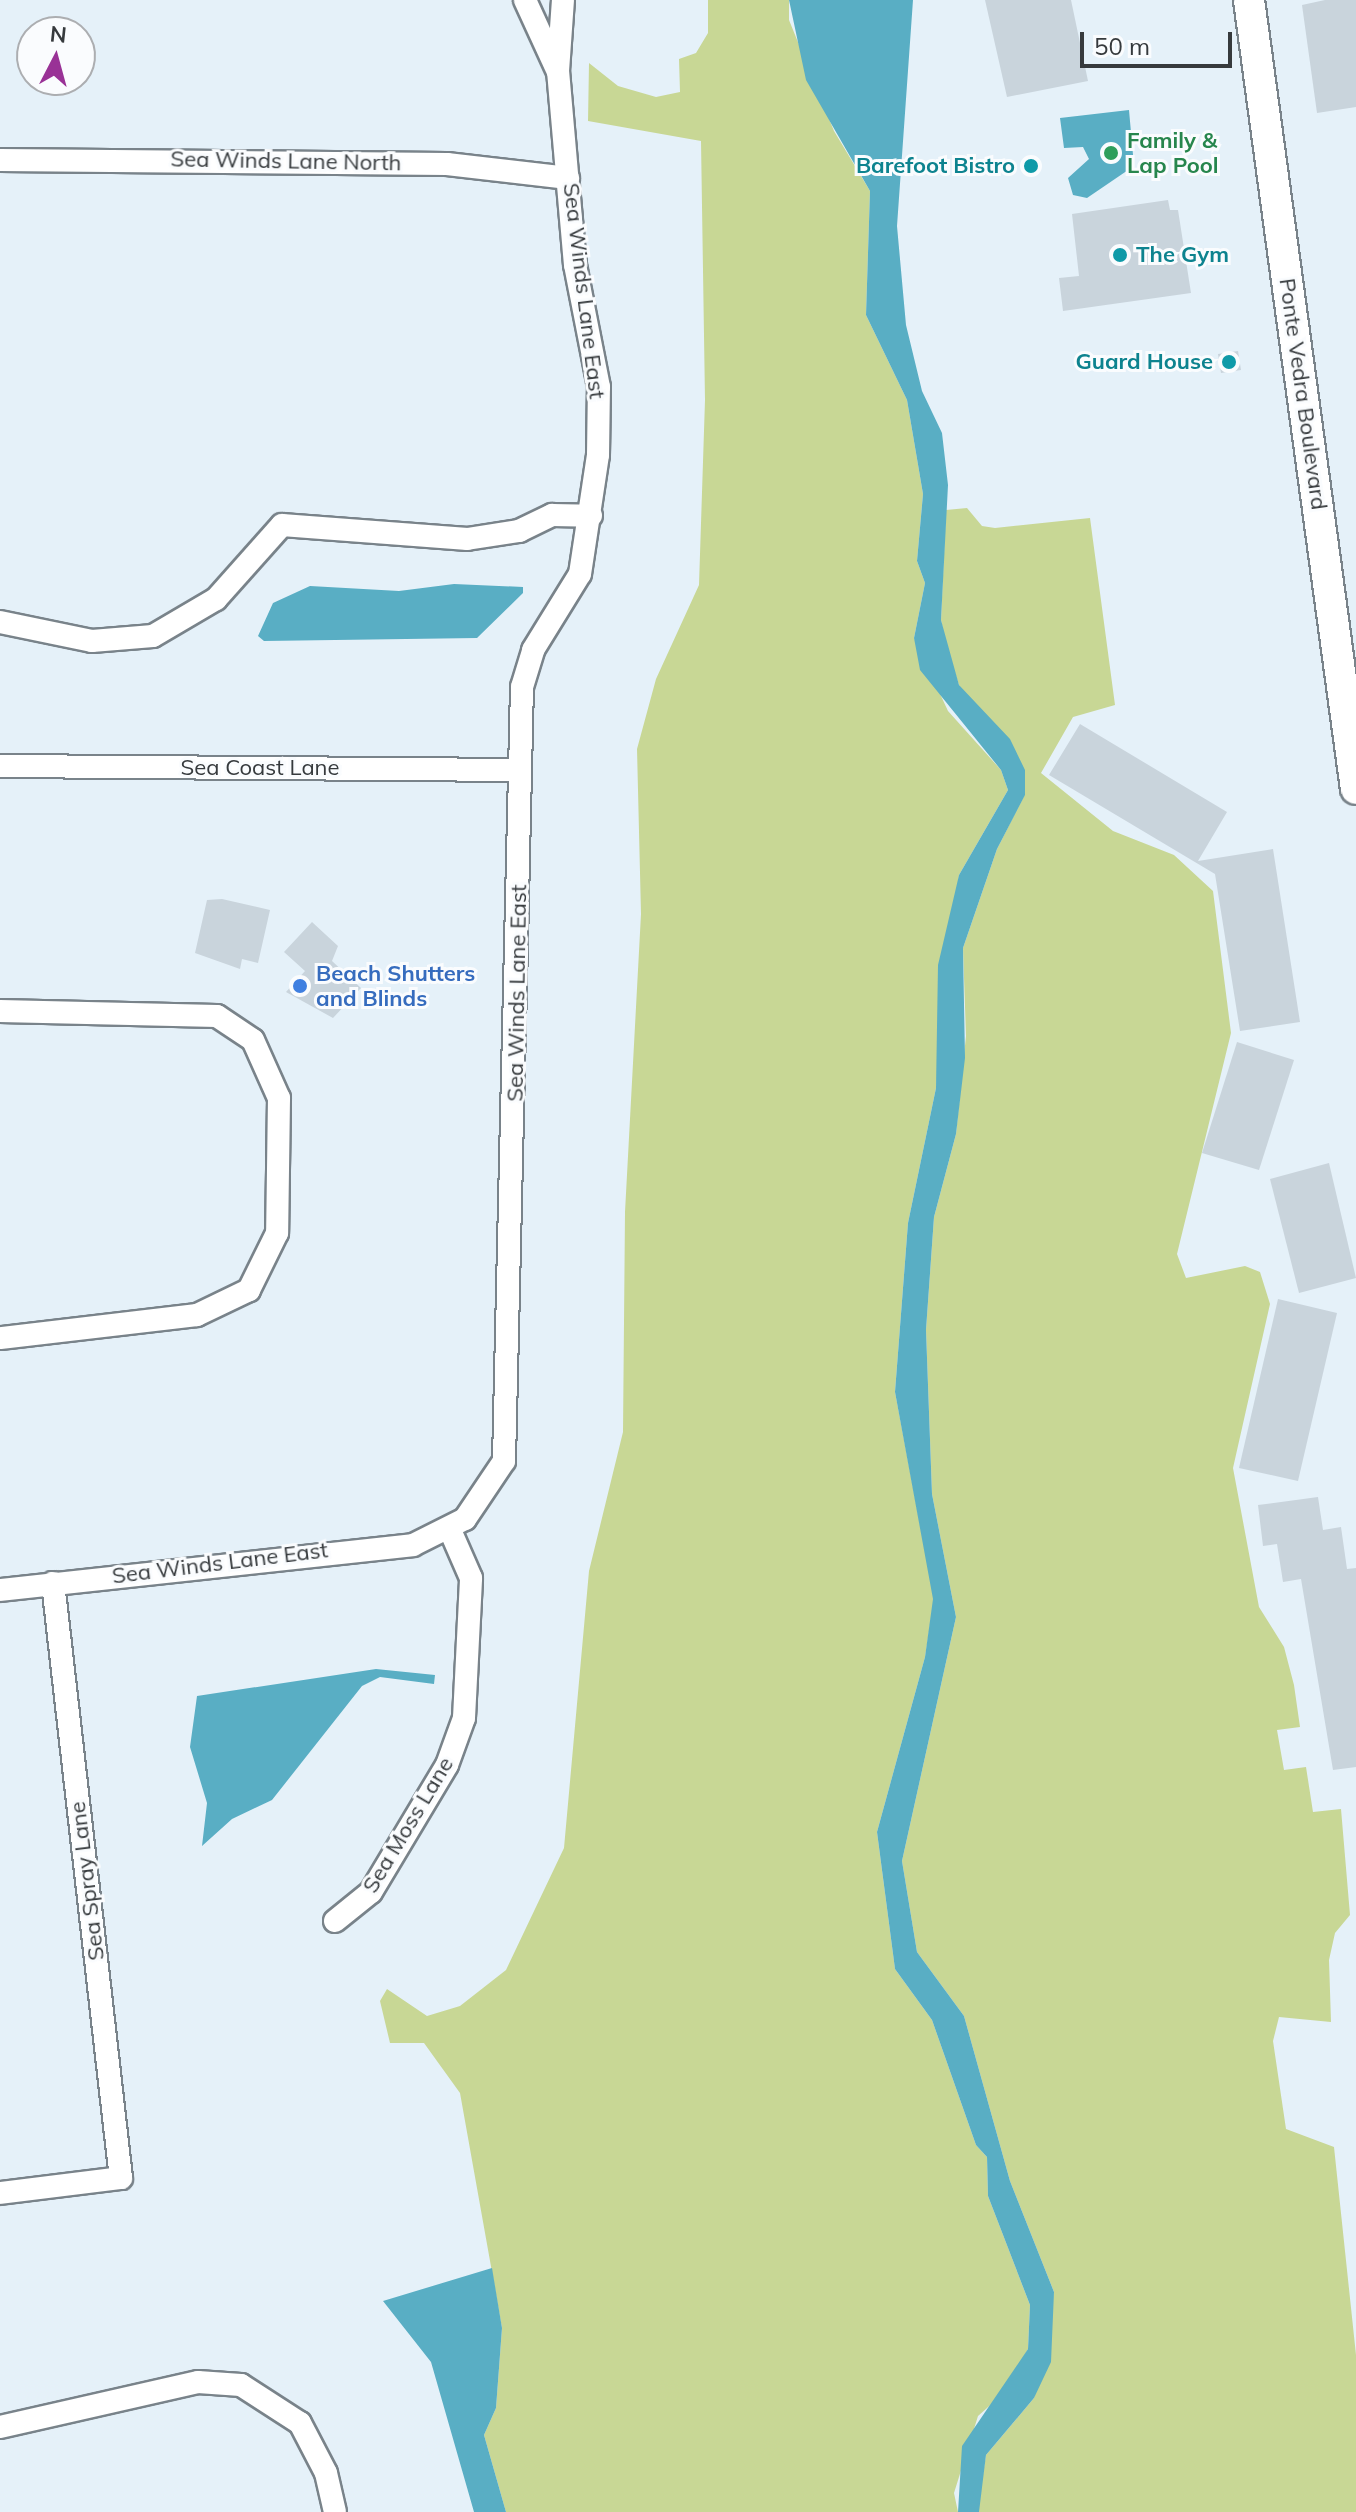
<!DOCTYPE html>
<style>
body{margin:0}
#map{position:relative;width:1356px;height:2512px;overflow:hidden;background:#e5f1f9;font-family:Mulish,sans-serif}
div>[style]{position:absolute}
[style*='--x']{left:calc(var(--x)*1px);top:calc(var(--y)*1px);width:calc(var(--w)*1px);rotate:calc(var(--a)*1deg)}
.green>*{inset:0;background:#c8d795}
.water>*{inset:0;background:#59aec4}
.building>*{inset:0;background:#c9d4dc}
.roads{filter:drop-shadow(2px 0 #79838a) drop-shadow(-2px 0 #79838a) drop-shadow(0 2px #79838a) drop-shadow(0 -2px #79838a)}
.street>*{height:22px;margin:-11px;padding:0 11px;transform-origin:11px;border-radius:11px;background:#fff}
.secondary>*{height:30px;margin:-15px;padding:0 15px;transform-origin:15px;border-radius:15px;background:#fff}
.dots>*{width:22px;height:22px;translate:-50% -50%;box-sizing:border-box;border:4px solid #fafcfe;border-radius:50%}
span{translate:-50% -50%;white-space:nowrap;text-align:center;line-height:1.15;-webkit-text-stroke:6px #fafcfe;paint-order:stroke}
.leisure-label{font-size:22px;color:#27864d;font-weight:700}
.left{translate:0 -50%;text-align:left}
.street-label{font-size:22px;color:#363a3d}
.culture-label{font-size:22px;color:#0d838f;font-weight:700}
.right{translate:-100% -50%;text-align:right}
.shop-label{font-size:22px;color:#366cbe;font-weight:700}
.north{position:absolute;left:16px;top:16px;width:80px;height:80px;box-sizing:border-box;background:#fafcfe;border:2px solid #acaeb1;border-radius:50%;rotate:6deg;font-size:22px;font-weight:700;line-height:32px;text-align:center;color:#363a3d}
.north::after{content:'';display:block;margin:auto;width:28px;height:36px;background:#993296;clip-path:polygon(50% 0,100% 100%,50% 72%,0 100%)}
.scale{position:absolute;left:1080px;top:32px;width:152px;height:36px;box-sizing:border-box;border:4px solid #363a3d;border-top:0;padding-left:10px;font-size:24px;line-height:28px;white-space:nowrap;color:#363a3d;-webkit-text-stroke:6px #fafcfe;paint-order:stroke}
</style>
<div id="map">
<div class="green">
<i style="clip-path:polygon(708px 0,789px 0,789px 20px,834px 131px,870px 191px,866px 315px,907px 400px,923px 494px,917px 561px,925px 583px,914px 638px,948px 711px,1001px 770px,1008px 790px,959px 875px,936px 1088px,908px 1223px,895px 1392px,934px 1599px,925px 1657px,877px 1832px,895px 1969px,932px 2020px,976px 2145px,987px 2157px,988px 2196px,1030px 2305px,1028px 2349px,1005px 2392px,978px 2416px,954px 2493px,958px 2512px,506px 2512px,484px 2435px,496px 2408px,502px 2328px,460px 2093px,424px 2043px,390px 2043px,380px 2001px,387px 1989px,427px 2016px,460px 2006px,506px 1970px,564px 1848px,589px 1571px,623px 1432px,625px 1212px,641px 914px,637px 749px,656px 679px,699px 585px,705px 400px,701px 141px,588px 121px,589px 63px,618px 86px,656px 97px,680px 92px,679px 59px,696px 53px,708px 33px)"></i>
<i style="clip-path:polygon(967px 508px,982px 526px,995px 528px,1090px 518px,1115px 705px,1073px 717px,1041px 773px,1113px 831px,1174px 855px,1213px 891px,1231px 1033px,1177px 1254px,1186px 1278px,1245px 1266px,1260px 1272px,1270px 1304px,1233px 1468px,1259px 1607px,1284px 1647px,1294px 1685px,1300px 1727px,1277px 1730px,1284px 1770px,1306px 1767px,1313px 1812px,1341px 1809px,1350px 1915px,1335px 1933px,1329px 1960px,1331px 2022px,1279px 2017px,1273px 2041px,1286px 2129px,1334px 2147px,1356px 2355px,1356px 2512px,979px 2512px,978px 2506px,986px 2455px,1034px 2398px,1054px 2292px,1010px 2181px,964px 2016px,917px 1952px,902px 1861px,956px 1617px,932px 1494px,926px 1330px,934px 1217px,956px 1134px,966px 1036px,963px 948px,997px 849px,1025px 794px,959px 685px,947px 649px,941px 620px,946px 510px)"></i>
</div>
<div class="water">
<i style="clip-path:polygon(789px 0,913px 0,897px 226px,906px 325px,922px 391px,942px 433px,948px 485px,941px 620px,959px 685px,1010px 739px,1025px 770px,1025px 795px,997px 849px,963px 948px,965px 1058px,956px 1134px,934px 1217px,926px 1330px,932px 1494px,956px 1617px,902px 1861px,917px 1952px,964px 2016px,1010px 2181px,1054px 2292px,1051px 2362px,1034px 2398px,986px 2455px,979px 2512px,958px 2512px,962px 2446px,1028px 2349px,1030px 2305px,988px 2196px,987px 2157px,976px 2145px,932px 2020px,895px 1969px,877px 1832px,925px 1657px,933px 1599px,895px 1392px,908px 1223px,936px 1088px,938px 965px,959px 875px,1008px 790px,1001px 770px,920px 670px,914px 638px,925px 583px,917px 561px,923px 494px,907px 400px,866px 315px,870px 191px,806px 80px)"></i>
<i style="clip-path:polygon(1129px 110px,1134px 166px,1087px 198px,1073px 195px,1068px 178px,1089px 159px,1083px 147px,1064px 148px,1060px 118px)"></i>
<i style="clip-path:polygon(454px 584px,523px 587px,523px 593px,477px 638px,264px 641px,258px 636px,273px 603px,310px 586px,399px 591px)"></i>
<i style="clip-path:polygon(376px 1669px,435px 1675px,434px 1684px,380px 1677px,362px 1686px,272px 1800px,232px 1819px,202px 1846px,207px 1803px,190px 1747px,197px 1696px)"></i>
<i style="clip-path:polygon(492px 2268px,502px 2328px,496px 2408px,484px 2435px,506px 2512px,474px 2512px,431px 2362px,383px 2301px)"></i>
</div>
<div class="building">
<i style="clip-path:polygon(985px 0,1071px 0,1088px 81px,1007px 97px)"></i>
<i style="clip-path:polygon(1325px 0,1356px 0,1356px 107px,1317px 113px,1302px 5px)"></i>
<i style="clip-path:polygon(1168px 200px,1170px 210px,1178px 210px,1191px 293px,1063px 311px,1059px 278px,1079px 276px,1072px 214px)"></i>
<i style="clip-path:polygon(1238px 351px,1241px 370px,1221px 373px,1218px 354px)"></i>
<i style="clip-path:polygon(1080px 724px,1227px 812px,1198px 861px,1273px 849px,1300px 1022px,1240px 1031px,1215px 874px,1049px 775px)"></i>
<i style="clip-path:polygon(222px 899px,270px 910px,258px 963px,242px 959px,240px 969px,195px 953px,207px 900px)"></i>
<i style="clip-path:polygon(312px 922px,338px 946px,332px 961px,361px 988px,333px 1018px,286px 992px,305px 971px,284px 952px)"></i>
<i style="clip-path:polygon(1237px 1042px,1294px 1060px,1259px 1170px,1202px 1153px)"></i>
<i style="clip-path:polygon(1329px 1163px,1356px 1278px,1299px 1293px,1270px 1179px)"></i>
<i style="clip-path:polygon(1278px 1299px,1337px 1313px,1298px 1481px,1239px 1468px)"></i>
<i style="clip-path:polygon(1318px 1497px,1323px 1530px,1341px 1527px,1347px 1569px,1356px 1568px,1356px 1767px,1333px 1770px,1301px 1579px,1283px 1582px,1277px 1544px,1263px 1546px,1258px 1505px)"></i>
</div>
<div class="roads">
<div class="street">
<i style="--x:525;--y:0;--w:77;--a:65.4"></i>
<i style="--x:0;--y:160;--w:447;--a:0.5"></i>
<i style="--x:447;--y:164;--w:122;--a:6.6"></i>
<i style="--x:0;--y:622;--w:94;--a:11.7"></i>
<i style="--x:92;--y:641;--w:61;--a:-4.7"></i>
<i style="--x:153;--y:636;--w:73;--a:-30.4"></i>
<i style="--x:216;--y:599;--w:99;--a:-48.3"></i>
<i style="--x:282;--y:525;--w:186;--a:4.3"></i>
<i style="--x:467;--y:539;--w:53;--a:-8.7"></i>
<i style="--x:519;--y:531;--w:37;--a:-26"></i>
<i style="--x:552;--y:515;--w:39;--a:1"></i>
<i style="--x:0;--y:766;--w:520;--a:0.44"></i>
<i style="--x:0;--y:1011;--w:217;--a:1.3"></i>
<i style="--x:217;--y:1016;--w:43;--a:33.7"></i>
<i style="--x:253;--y:1040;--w:64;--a:65.9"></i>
<i style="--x:279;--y:1098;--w:135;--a:90.8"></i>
<i style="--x:277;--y:1233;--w:64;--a:116.2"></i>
<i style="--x:249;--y:1290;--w:58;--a:154.3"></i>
<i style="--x:197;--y:1315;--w:198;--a:173.3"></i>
<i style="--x:0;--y:1590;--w:415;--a:-6.2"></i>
<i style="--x:413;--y:1545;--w:58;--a:-26.6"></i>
<i style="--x:465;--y:1519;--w:70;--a:-56.1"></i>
<i style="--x:504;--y:1461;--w:774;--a:-88.67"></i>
<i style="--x:522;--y:687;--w:39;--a:-73"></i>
<i style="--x:533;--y:650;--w:89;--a:-58.3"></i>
<i style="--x:580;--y:574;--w:120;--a:-81.4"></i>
<i style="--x:598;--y:455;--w:68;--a:-89.2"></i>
<i style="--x:599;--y:387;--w:124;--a:-101.1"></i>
<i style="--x:575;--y:265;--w:195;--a:-95"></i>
<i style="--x:558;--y:71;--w:71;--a:-86"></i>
<i style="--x:335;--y:1921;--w:46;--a:-38.9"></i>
<i style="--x:371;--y:1892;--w:148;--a:-59.1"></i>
<i style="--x:447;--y:1765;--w:50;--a:-70.1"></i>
<i style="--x:464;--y:1718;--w:140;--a:-87.1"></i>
<i style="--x:471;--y:1578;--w:52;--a:-113.6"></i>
<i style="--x:0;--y:2193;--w:122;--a:-7.1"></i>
<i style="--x:121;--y:2178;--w:599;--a:-96.52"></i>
<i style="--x:0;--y:2427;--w:203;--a:-12.8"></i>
<i style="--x:198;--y:2382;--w:43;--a:4"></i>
<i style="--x:241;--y:2385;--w:70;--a:32.8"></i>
<i style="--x:300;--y:2423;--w:56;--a:62.5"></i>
<i style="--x:326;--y:2473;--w:40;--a:77"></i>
</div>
<div class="secondary">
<i style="--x:1249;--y:0;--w:796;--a:82.28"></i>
</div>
</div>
<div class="dots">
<i style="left:1111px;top:153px;background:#2e9e5b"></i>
<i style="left:1031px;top:166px;background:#0f9aa8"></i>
<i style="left:1120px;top:255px;background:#0f9aa8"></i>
<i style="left:1229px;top:362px;background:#0f9aa8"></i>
<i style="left:300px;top:986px;background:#3f7fe0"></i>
</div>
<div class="leisure-label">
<span class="left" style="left:1127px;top:153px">Family &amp;<br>Lap Pool</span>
</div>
<div class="street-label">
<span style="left:286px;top:161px;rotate:1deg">Sea Winds Lane North</span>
<span style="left:584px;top:291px;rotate:83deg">Sea Winds Lane East</span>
<span style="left:1303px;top:394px;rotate:82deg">Ponte Vedra Boulevard</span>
<span style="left:260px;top:768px">Sea Coast Lane</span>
<span style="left:517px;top:993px;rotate:-89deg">Sea Winds Lane East</span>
<span style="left:220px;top:1563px;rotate:-7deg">Sea Winds Lane East</span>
<span style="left:408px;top:1825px;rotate:-59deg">Sea Moss Lane</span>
<span style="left:87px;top:1881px;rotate:-97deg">Sea Spray Lane</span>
</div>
<div class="culture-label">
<span class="right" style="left:1015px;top:166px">Barefoot Bistro</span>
<span class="left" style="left:1136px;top:255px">The Gym</span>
<span class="right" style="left:1213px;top:362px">Guard House</span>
</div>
<div class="shop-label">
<span class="left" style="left:316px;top:986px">Beach Shutters<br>and Blinds</span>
</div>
<div class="north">N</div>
<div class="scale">50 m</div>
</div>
